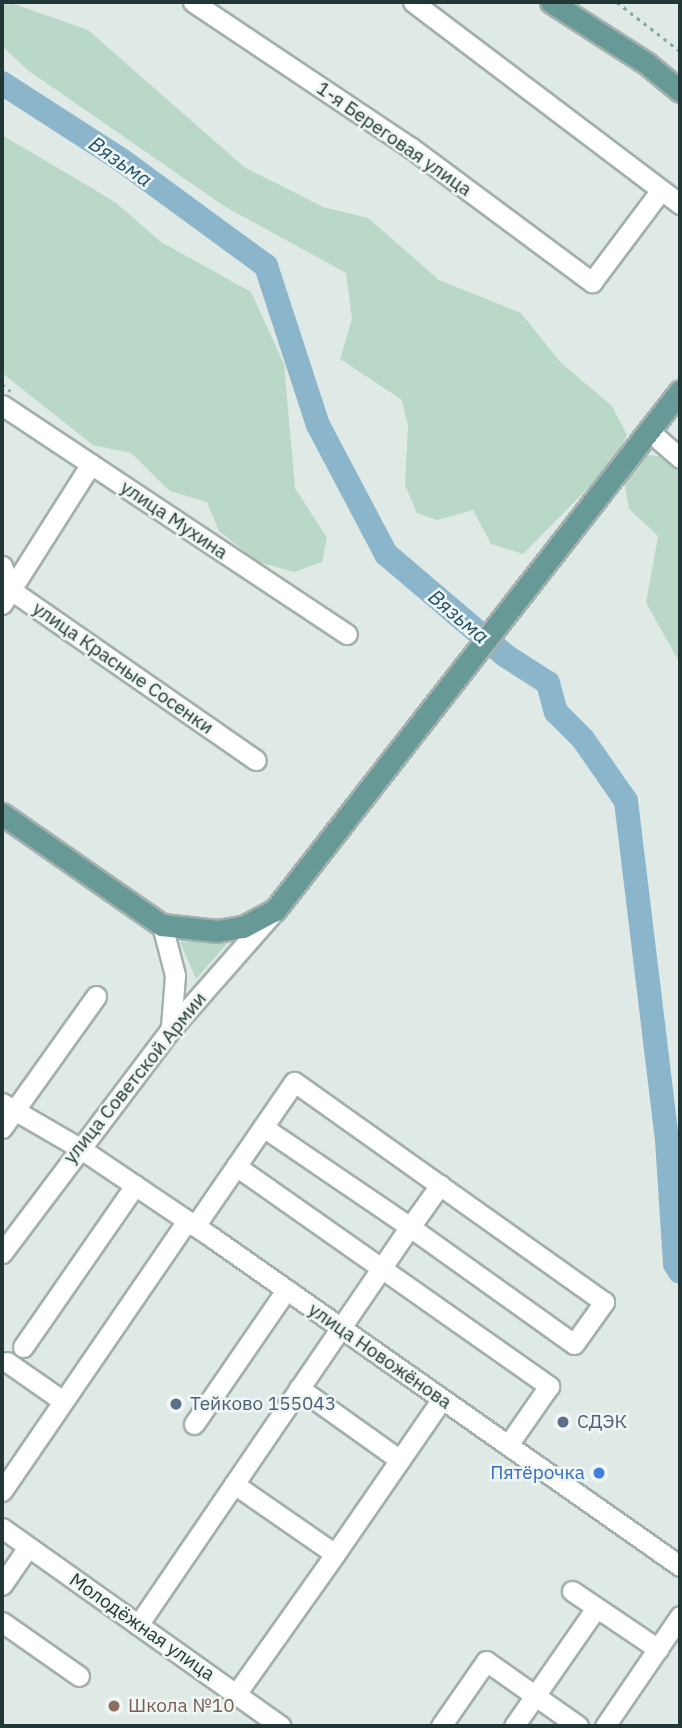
<!DOCTYPE html>
<meta charset="utf-8">
<style>
body{margin:0}
#map{position:relative;width:682px;height:1728px;overflow:hidden;background:#dfe9e6;font-family:"IBM Plex Sans",sans-serif}
div>[style]{position:absolute}
[style*='--x']{left:calc(var(--x)*1px);top:calc(var(--y)*1px);width:calc(var(--w)*1px);rotate:calc(var(--a)*1deg)}
.green>*{inset:0;background:#b9d8c7}
.river>*{height:24px;margin:-12px;padding:0 12px;transform-origin:12px;border-radius:12px;background:#8bb5ca}
.path>*{height:2.5px;margin-top:-1.25px;transform-origin:0;background:repeating-linear-gradient(90deg,#82aaa4 0 3.5px,transparent 0 8.5px)}
.roads{filter:drop-shadow(2px 0 #a3b0ad) drop-shadow(-2px 0 #a3b0ad) drop-shadow(0 2px #a3b0ad) drop-shadow(0 -2px #a3b0ad)}
.minor>*{height:19px;margin:-9.5px;padding:0 9.5px;transform-origin:9.5px;border-radius:9.5px;background:#fff}
.major>*{height:21px;margin:-10.5px;padding:0 10.5px;transform-origin:10.5px;border-radius:10.5px;background:#679a96}
.dots>*{width:19px;height:19px;translate:-50% -50%;box-sizing:border-box;border:4px solid #eff6f4;border-radius:50%}
span{translate:-50% -50%;white-space:nowrap;text-align:center;line-height:1.15;-webkit-text-stroke:5px #eff6f4;paint-order:stroke}
.street-label{font-size:19px;color:#223735}
.service-label{font-size:19px;color:#4e5e75}
.left{translate:0 -50%;text-align:left}
.shop-label{font-size:19px;color:#366cbe}
.right{translate:-100% -50%;text-align:right}
.education-label{font-size:19px;color:#785e54}
.water-label{font-size:21px;color:#22536d;font-style:italic}
.frame{position:absolute;inset:0;border:4px solid #223735;pointer-events:none}
</style>
<div id="map">
<div class="green">
<i style="clip-path:polygon(14px 4px,88px 30px,244px 167px,323px 207px,368px 218px,439px 280px,521px 313px,561px 363px,612px 406px,627px 435px,613px 463px,523px 554px,491px 544px,473px 510px,437px 520px,417px 513px,405px 485px,408px 426px,402px 400px,340px 359px,352px 319px,346px 273px,224px 206px,29px 71px,2px 46px,2px 5px)"></i>
<i style="clip-path:polygon(2px 135px,115px 202px,161px 242px,251px 292px,284px 364px,295px 488px,327px 538px,322px 562px,294px 572px,258px 562px,219px 531px,207px 502px,170px 491px,131px 453px,93px 445px,2px 373px)"></i>
<i style="clip-path:polygon(638px 453px,663px 457px,680px 473px,680px 663px,646px 603px,658px 536px,629px 509px,625px 486px)"></i>
<i style="clip-path:polygon(232px 938px,196px 979px,180px 942px)"></i>
</div>
<div class="river">
<i style="--x:2;--y:83;--w:140;--a:32.8"></i>
<i style="--x:120;--y:159;--w:181;--a:36.2"></i>
<i style="--x:266;--y:266;--w:167;--a:71.9"></i>
<i style="--x:318;--y:425;--w:146;--a:62.2"></i>
<i style="--x:386;--y:554;--w:157;--a:40.4"></i>
<i style="--x:506;--y:656;--w:50;--a:32.7"></i>
<i style="--x:548;--y:683;--w:30;--a:75"></i>
<i style="--x:556;--y:712;--w:38;--a:45"></i>
<i style="--x:583;--y:739;--w:75;--a:55.3"></i>
<i style="--x:626;--y:801;--w:341;--a:83.1"></i>
<i style="--x:667;--y:1140;--w:124;--a:86.3"></i>
<i style="--x:675;--y:1264;--w:9;--a:58"></i>
</div>
<div class="path">
<i style="--x:617;--y:2;--w:80;--a:37.9"></i>
<i style="--x:2;--y:384;--w:11;--a:41"></i>
</div>
<div class="roads">
<div class="minor">
<i style="--x:193;--y:2;--w:261;--a:33.8"></i>
<i style="--x:410;--y:147;--w:227;--a:36.6"></i>
<i style="--x:592;--y:282;--w:115;--a:-53.1"></i>
<i style="--x:413;--y:2;--w:335;--a:37.1"></i>
<i style="--x:2;--y:405;--w:414;--a:33.6"></i>
<i style="--x:649;--y:431;--w:41;--a:41.1"></i>
<i style="--x:2;--y:566;--w:26;--a:69"></i>
<i style="--x:11;--y:590;--w:298;--a:34.8"></i>
<i style="--x:2;--y:604;--w:166;--a:-57.6"></i>
<i style="--x:162;--y:925;--w:52;--a:75.4"></i>
<i style="--x:175;--y:975;--w:52;--a:94.4"></i>
<i style="--x:2;--y:1103;--w:88;--a:30.1"></i>
<i style="--x:78;--y:1147;--w:163;--a:34"></i>
<i style="--x:213;--y:1238;--w:571;--a:35.08"></i>
<i style="--x:263;--y:1127;--w:178;--a:34.2"></i>
<i style="--x:410;--y:1227;--w:52;--a:-54.5"></i>
<i style="--x:2;--y:1128;--w:162;--a:-54.5"></i>
<i style="--x:236;--y:1166;--w:383;--a:35.1"></i>
<i style="--x:549;--y:1386;--w:72;--a:124.8"></i>
<i style="--x:2;--y:1253;--w:279;--a:-53"></i>
<i style="--x:170;--y:1030;--w:153;--a:-48.7"></i>
<i style="--x:23;--y:1347;--w:197;--a:-55.3"></i>
<i style="--x:7;--y:1362;--w:68;--a:34.9"></i>
<i style="--x:299;--y:1388;--w:124;--a:35.5"></i>
<i style="--x:194;--y:1424;--w:163;--a:-55.5"></i>
<i style="--x:234;--y:1484;--w:123;--a:34.7"></i>
<i style="--x:335;--y:1554;--w:188;--a:-55.4"></i>
<i style="--x:2;--y:1491;--w:327;--a:-55.6"></i>
<i style="--x:2;--y:1528;--w:342;--a:35.4"></i>
<i style="--x:2;--y:1585;--w:46;--a:-55.6"></i>
<i style="--x:572;--y:1591;--w:104;--a:34"></i>
<i style="--x:2;--y:1622;--w:94;--a:35"></i>
<i style="--x:138;--y:1625;--w:482;--a:-55.7"></i>
<i style="--x:410;--y:1227;--w:201;--a:35.5"></i>
<i style="--x:574;--y:1344;--w:52;--a:-54.5"></i>
<i style="--x:604;--y:1302;--w:380;--a:-144.6"></i>
<i style="--x:294;--y:1082;--w:175;--a:124.5"></i>
<i style="--x:236;--y:1694;--w:171;--a:-54.7"></i>
<i style="--x:441;--y:1726;--w:79;--a:-55.3"></i>
<i style="--x:486;--y:1661;--w:113;--a:35.2"></i>
<i style="--x:514;--y:1726;--w:144;--a:-55.2"></i>
<i style="--x:605;--y:1726;--w:133;--a:-55.7"></i>
</div>
<div class="major">
<i style="--x:551;--y:2;--w:113;--a:32.7"></i>
<i style="--x:646;--y:63;--w:44;--a:39.5"></i>
<i style="--x:2;--y:814;--w:195;--a:34.8"></i>
<i style="--x:162;--y:925;--w:55;--a:6.2"></i>
<i style="--x:217;--y:931;--w:26;--a:-9"></i>
<i style="--x:243;--y:927;--w:36;--a:-28"></i>
<i style="--x:275;--y:910;--w:658;--a:-52.03"></i>
</div>
</div>
<div class="dots">
<i style="left:176px;top:1404px;background:#5c6f8a"></i>
<i style="left:563px;top:1422px;background:#5c6f8a"></i>
<i style="left:599px;top:1473px;background:#3f7fe0"></i>
<i style="left:114px;top:1706px;background:#8d6e63"></i>
</div>
<div class="street-label">
<span style="left:394px;top:139px;rotate:35deg">1-я Береговая улица</span>
<span style="left:174px;top:520px;rotate:34deg">улица Мухина</span>
<span style="left:123px;top:668px;rotate:35deg">улица Красные Сосенки</span>
<span style="left:135px;top:1078px;rotate:-51deg">улица Советской Армии</span>
<span style="left:380px;top:1356px;rotate:35deg">улица Новожёнова</span>
<span style="left:142px;top:1627px;rotate:35deg">Молодёжная улица</span>
</div>
<div class="service-label">
<span class="left" style="left:190px;top:1404px">Тейково 155043</span>
<span class="left" style="left:577px;top:1422px">СДЭК</span>
</div>
<div class="shop-label">
<span class="right" style="left:585px;top:1473px">Пятёрочка</span>
</div>
<div class="education-label">
<span class="left" style="left:128px;top:1706px">Школа №10</span>
</div>
<div class="water-label">
<span style="left:121px;top:161px;rotate:35deg">Вязьма</span>
<span style="left:459px;top:616px;rotate:40deg">Вязьма</span>
</div>
<div class="frame"></div>
</div>
